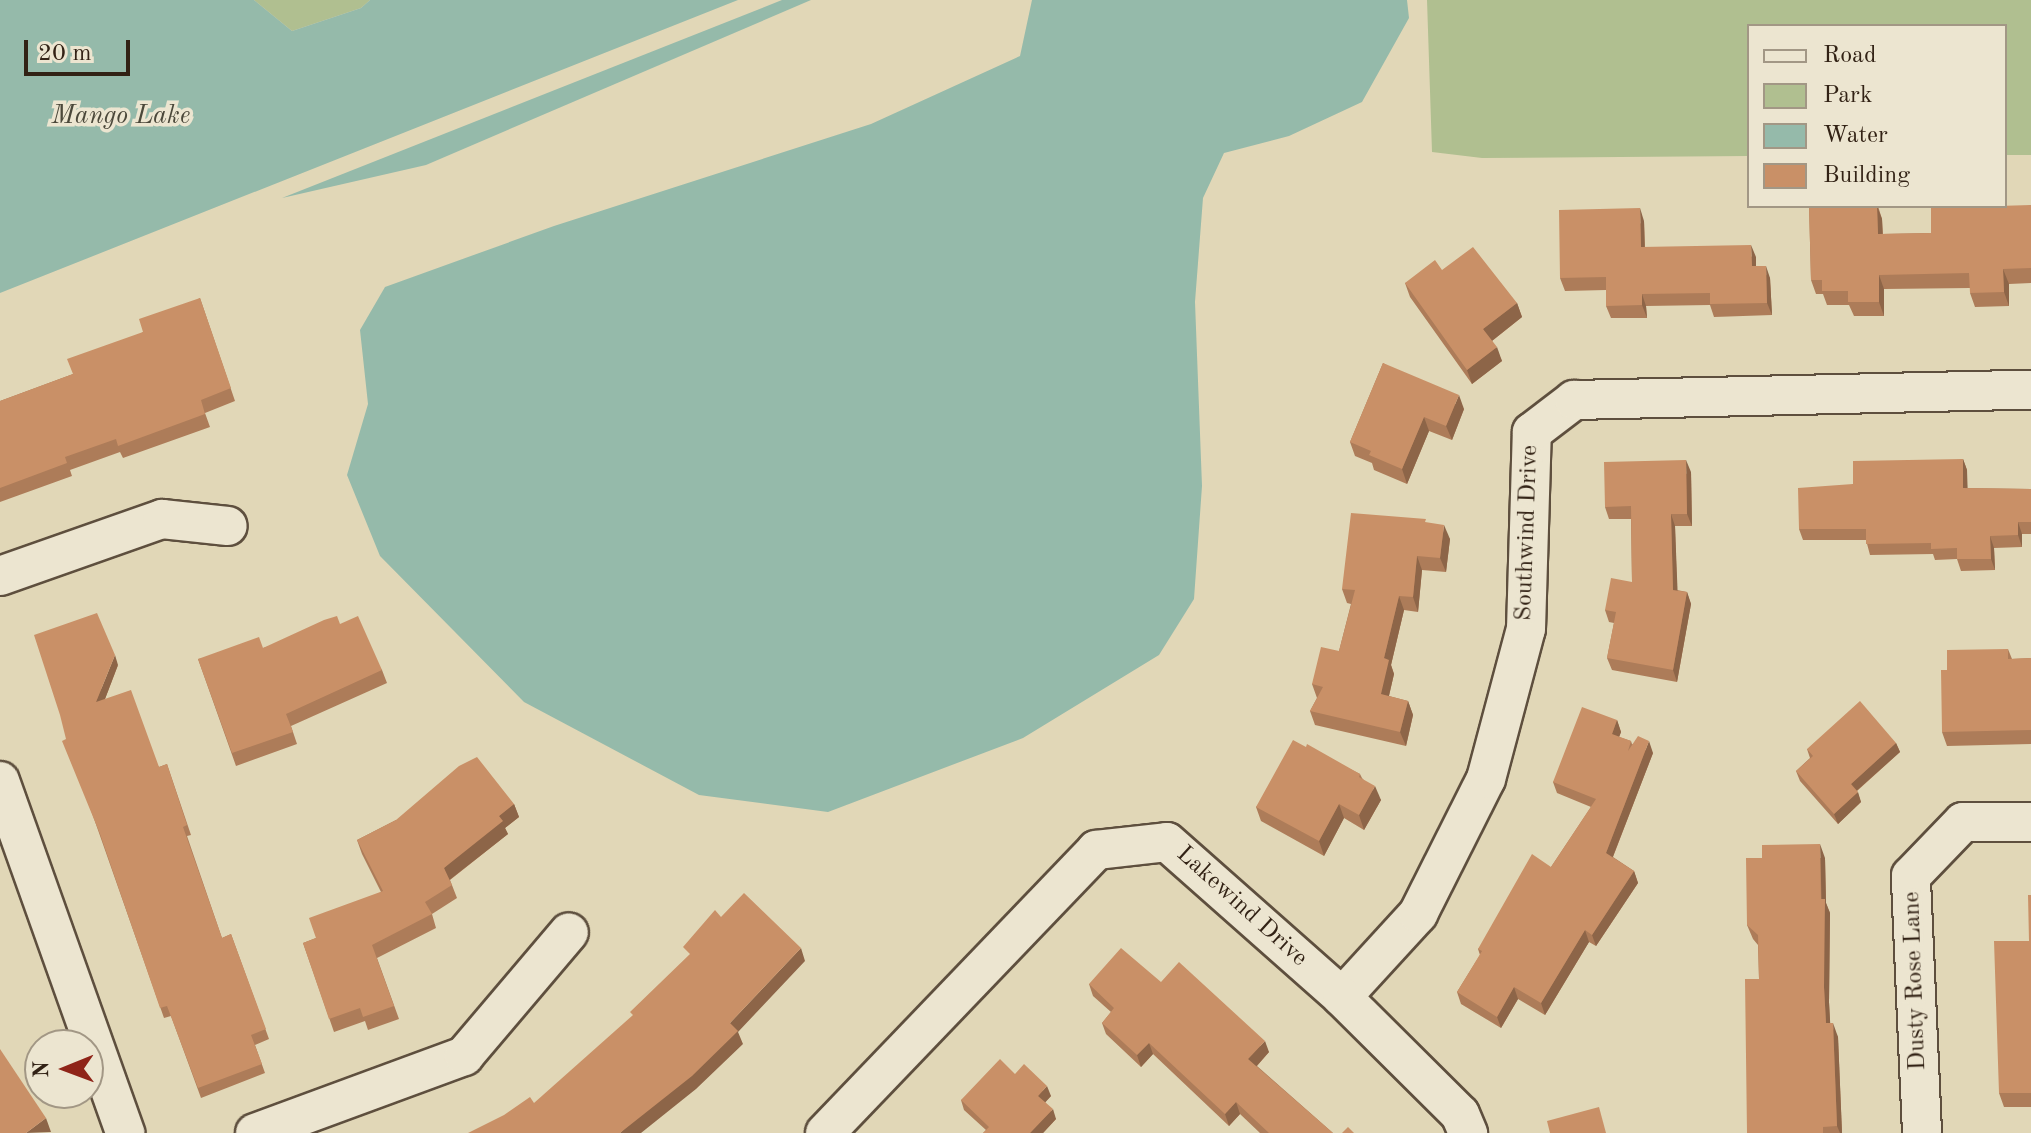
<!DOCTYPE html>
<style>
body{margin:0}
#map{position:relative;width:2031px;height:1133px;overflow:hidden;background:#e1d7b7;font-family:"Old Standard TT",serif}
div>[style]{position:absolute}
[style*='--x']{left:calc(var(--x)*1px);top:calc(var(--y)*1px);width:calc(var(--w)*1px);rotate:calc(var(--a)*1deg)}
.green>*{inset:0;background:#b0bf90}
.water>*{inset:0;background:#95baaa}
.roads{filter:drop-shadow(2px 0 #5e4f3e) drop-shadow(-2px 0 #5e4f3e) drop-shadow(0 2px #5e4f3e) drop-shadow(0 -2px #5e4f3e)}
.minor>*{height:38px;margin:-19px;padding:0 19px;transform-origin:19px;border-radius:19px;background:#ece5d0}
.wall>*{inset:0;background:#ad7c59}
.shaded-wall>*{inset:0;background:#8d6548}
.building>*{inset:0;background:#c99067}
span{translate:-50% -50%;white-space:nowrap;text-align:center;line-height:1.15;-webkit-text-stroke:7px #ece5d0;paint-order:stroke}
.street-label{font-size:24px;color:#322215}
.water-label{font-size:26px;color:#4b483a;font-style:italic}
.legend{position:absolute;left:1747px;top:24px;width:260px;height:184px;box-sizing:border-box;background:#ece5d0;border:2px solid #a29785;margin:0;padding:10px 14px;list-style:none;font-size:24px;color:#322215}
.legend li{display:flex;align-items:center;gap:16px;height:40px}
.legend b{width:40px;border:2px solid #a29785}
.north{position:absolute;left:24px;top:1029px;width:80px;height:80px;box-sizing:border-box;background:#ece5d0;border:2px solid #a29785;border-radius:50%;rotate:269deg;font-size:22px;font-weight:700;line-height:32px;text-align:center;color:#322215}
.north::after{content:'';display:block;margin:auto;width:28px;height:36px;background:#8f2418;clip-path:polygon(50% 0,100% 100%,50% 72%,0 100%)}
.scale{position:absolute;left:24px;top:40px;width:106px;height:36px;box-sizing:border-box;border:4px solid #322215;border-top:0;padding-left:10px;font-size:24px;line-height:28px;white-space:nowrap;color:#322215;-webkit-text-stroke:6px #ece5d0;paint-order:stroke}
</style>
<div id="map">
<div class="green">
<i style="clip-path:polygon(254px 0,370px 0,361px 8px,292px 31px)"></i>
<i style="clip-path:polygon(1427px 0,2031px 0,2031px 155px,2005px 155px,2005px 26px,1749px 26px,1749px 156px,1482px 158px,1432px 152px)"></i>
</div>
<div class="water">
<i style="clip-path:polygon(0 0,254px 0,292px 31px,361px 8px,370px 0,738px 0,0 293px)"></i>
<i style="clip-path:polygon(782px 0,811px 0,426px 165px,282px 198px)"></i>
<i style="clip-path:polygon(1032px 0,1407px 0,1409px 18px,1362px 102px,1289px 136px,1224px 153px,1203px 198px,1195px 302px,1202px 486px,1194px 599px,1159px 655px,1023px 738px,828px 812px,699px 795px,524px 702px,380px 556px,347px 475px,368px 404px,360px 330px,385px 287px,554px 226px,871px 124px,1020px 56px)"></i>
</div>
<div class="roads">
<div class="minor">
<i style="--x:0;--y:576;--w:172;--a:-19.4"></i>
<i style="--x:162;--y:519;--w:66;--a:6.1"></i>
<i style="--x:0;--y:781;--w:374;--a:70.4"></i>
<i style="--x:1342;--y:997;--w:113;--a:-47.5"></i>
<i style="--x:1418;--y:914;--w:151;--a:-63.3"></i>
<i style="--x:1486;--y:779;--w:155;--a:-75.1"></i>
<i style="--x:1526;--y:629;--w:197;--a:-88.3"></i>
<i style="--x:1532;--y:432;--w:53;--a:-37.3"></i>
<i style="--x:1574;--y:400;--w:457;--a:-1.3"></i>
<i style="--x:255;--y:1133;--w:223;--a:-20.2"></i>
<i style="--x:464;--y:1056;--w:162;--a:-49.7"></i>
<i style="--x:825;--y:1133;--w:392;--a:-46.2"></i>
<i style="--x:1096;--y:850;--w:71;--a:-6.4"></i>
<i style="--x:1167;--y:842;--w:234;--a:41.5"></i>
<i style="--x:1342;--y:997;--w:166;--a:44.8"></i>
<i style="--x:1460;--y:1114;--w:21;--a:67"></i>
<i style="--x:1922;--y:1133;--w:257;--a:-92.5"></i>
<i style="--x:1911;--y:876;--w:75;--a:-46.1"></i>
<i style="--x:1963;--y:822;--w:68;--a:0"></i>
</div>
</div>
<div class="wall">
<i style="clip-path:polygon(2031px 205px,2031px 283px,2009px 284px,2009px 306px,1975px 307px,1970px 293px,1970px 288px,1884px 289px,1884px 316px,1854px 316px,1849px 305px,1827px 305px,1823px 294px,1816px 294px,1811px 280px,1809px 206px,1878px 206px,1882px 219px,1883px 234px,1931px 233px)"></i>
<i style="clip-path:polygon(1644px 221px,1645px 247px,1756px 257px,1756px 266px,1770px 278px,1772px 315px,1714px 317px,1710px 305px,1646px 306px,1647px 318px,1611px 318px,1606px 306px,1606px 290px,1565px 291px,1560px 278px)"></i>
<i style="clip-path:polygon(1442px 270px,1517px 303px,1522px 317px,1492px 341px,1502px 361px,1472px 384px,1410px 297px,1405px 283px)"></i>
<i style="clip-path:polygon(200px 298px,235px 401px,205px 413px,210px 427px,123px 458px,120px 452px,70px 470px,72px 476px,0 502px,0 401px,73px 374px)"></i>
<i style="clip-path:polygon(1383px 363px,1464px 409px,1452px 440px,1429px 431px,1407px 484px,1374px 470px,1372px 463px,1355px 456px,1350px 442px)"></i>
<i style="clip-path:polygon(1963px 459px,1967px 470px,1967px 488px,2031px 489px,2031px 534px,2022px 534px,2022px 547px,1994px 548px,1995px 570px,1961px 571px,1957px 559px,1935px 560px,1933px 554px,1870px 555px,1866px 540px,1803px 540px,1799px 529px,1853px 484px)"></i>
<i style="clip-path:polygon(1691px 472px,1692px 526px,1675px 526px,1677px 590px,1687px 592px,1691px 604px,1677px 682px,1612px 670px,1607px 658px,1614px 623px,1609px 622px,1605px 610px,1632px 582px,1631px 519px,1609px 519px,1605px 507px)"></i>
<i style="clip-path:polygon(1427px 523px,1450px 539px,1446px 572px,1422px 570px,1418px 612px,1404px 610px,1391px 665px,1394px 674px,1389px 696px,1408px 701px,1413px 715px,1406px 746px,1315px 725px,1310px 711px,1317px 698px,1312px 684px,1339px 651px,1351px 604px,1347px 603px,1342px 589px)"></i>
<i style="clip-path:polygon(340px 624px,382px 670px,387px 683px,291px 726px,297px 744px,236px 766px,198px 659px,263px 648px)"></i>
<i style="clip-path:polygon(2008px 649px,2012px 659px,2031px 658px,2031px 744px,1947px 746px,1942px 732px,1947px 670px)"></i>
<i style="clip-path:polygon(118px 665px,105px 699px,159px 767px,167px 764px,191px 835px,187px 836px,222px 938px,231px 934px,269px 1039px,255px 1045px,265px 1073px,201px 1098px,171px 1016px,164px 1018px,66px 739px)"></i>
<i style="clip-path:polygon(1617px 720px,1621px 732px,1619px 737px,1631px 741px,1632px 744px,1653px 753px,1613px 857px,1634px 871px,1638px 883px,1596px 946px,1589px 942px,1545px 1015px,1518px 999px,1501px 1028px,1461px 1004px,1457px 992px,1480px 955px,1478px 949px,1551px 867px,1591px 807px,1557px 793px,1553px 782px)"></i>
<i style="clip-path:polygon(1896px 743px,1900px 752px,1857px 791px,1861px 802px,1838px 824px,1800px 781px,1796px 771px,1810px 758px,1807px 749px)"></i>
<i style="clip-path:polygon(1306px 747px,1360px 774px,1362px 778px,1381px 800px,1364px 830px,1344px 818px,1324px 856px,1261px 821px,1256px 807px)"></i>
<i style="clip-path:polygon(514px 804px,519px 817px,505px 828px,508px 834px,450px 880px,457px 898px,432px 914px,436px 928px,377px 958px,399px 1019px,368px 1030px,365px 1021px,334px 1032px,303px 943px,316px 938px,381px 892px,362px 854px,357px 840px,396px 820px)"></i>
<i style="clip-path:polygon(1762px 858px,1825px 858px,1826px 903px,1830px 913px,1829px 1002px,1830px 1023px,1838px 1037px,1842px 1133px,1747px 1133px,1759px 979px,1758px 945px,1753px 939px,1747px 925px)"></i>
<i style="clip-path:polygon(2031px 895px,2031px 1107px,2004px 1107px,1999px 1093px,2029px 941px)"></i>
<i style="clip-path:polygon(1161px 982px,1269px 1052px,1257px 1066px,1333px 1133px,1260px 1133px,1240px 1114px,1229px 1126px,1153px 1054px,1141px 1067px,1106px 1034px,1102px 1023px,1111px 1012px,1093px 996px,1089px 984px)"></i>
<i style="clip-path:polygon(1015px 1074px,1051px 1096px,1045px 1102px,1056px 1119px,1043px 1133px,983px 1133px,986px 1130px,964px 1110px,961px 1100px)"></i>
</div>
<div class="shaded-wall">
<i style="clip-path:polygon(1877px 206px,1882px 219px,1883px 248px,1878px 234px)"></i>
<i style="clip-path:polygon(1640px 208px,1644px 221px,1645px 259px,1641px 247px)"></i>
<i style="clip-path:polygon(1751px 245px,1756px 257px,1756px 278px,1752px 266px)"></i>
<i style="clip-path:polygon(1766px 266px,1770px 278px,1772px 315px,1767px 303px)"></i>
<i style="clip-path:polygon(2003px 269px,2009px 284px,2009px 306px,2004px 292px)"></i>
<i style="clip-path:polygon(1879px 275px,1884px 289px,1884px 316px,1879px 302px)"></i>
<i style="clip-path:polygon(1642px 294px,1646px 306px,1647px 318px,1642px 305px)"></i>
<i style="clip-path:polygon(1517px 303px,1522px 317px,1488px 344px,1483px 329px)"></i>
<i style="clip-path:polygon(1497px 347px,1502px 361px,1472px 384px,1467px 370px)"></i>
<i style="clip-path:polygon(1459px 395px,1464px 409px,1452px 440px,1446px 426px)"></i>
<i style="clip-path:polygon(1424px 417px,1429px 431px,1407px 484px,1402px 469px)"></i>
<i style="clip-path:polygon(1963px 459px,1967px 470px,1968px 500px,1963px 488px)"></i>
<i style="clip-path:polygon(1686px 460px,1691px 472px,1692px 526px,1687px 514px)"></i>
<i style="clip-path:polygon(1671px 514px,1675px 526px,1678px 602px,1673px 590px)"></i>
<i style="clip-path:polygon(2018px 522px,2022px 534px,2022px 547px,2018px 535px)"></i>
<i style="clip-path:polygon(1444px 525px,1450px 539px,1446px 572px,1440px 558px)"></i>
<i style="clip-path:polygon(1990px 536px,1994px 548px,1995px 570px,1991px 559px)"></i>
<i style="clip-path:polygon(1417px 556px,1422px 570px,1418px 612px,1413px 597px)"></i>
<i style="clip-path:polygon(1687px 592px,1691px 604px,1677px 682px,1673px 670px)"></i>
<i style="clip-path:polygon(1399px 596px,1404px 610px,1391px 665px,1394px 674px,1386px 708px,1381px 694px,1384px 658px)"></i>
<i style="clip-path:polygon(115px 655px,118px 665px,100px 712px,96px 702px)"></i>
<i style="clip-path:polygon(1408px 701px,1413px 715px,1406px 746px,1400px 732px)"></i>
<i style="clip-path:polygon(1617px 720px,1621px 732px,1616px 745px,1612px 734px)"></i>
<i style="clip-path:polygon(1649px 741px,1653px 753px,1610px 864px,1606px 853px)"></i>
<i style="clip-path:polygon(1896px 743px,1900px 752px,1854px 793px,1851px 784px)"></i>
<i style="clip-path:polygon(1375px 786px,1381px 800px,1364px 830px,1359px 815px)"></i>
<i style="clip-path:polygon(1858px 792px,1861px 802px,1838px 824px,1834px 814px)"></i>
<i style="clip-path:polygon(514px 804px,519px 817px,505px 828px,508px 834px,448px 881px,444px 868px,499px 816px)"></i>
<i style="clip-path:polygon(1339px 804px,1344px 818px,1324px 856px,1319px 841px)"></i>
<i style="clip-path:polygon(1820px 844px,1825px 858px,1826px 903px,1830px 913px,1829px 1002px,1831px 1037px,1826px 1023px,1824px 987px)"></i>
<i style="clip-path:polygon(1634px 871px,1638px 883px,1596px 946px,1592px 935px)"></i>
<i style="clip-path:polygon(1585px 930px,1589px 942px,1545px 1015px,1541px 1003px)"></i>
<i style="clip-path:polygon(801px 948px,805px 961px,738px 1032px,743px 1044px,696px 1089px,641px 1133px,620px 1133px,730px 1023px)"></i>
<i style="clip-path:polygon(1514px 987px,1518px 999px,1501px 1028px,1497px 1017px)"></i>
<i style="clip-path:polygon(1833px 1023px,1838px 1037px,1842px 1133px,1840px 1133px,1837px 1126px)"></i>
<i style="clip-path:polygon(1265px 1041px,1269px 1052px,1253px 1070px,1248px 1059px)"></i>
<i style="clip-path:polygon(1149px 1043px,1153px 1054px,1141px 1067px,1137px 1055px)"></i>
<i style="clip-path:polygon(1047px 1086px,1051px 1096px,1042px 1106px,1038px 1096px)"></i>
<i style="clip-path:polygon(1236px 1102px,1240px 1114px,1229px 1126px,1225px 1114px)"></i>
<i style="clip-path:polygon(1053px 1109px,1056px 1119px,1043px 1133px,1030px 1133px)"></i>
<i style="clip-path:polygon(46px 1118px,51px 1132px,26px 1133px)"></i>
</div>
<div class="building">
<i style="clip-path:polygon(2031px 205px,2031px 268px,2003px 269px,2004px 292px,1970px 293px,1969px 273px,1879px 275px,1879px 302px,1848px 302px,1848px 291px,1822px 291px,1822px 280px,1811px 280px,1809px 206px,1877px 206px,1878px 234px,1931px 233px,1931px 208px)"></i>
<i style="clip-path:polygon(1640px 208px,1641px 247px,1751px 245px,1752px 266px,1766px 266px,1767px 303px,1710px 304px,1710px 293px,1642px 294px,1642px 305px,1606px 306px,1606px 277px,1560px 278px,1559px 210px)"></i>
<i style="clip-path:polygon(1473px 247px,1517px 303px,1483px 329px,1497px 347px,1467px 370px,1405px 283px,1435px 260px,1442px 270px)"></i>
<i style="clip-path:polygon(200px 298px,231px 388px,201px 400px,205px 414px,118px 446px,116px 439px,65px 457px,67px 463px,0 488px,0 401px,73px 374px,67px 359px,143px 332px,139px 319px)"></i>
<i style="clip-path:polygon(1383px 363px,1459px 395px,1446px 426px,1424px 417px,1402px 469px,1369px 455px,1371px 451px,1350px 442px)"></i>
<i style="clip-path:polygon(1963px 459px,1963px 488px,2031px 489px,2031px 522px,2018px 522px,2018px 535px,1990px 536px,1991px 559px,1957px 559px,1957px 548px,1931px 549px,1931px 543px,1866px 544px,1866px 529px,1799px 529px,1798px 488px,1853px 484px,1853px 461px)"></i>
<i style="clip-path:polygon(1686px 460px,1687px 514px,1671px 514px,1673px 590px,1687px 592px,1673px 670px,1607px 658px,1616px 612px,1605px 610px,1611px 578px,1632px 582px,1631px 506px,1605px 507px,1604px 462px)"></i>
<i style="clip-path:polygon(1351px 513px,1426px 519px,1425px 522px,1444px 525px,1440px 558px,1417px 556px,1413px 597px,1399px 596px,1384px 658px,1389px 660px,1381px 694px,1408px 701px,1400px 732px,1310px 711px,1323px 687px,1312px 684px,1321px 647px,1339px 651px,1355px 590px,1342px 589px)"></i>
<i style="clip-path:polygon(97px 613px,115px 655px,96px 702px,131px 690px,159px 767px,167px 764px,187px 825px,183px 827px,222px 938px,231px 934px,266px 1029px,251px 1035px,262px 1064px,198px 1088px,167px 1006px,160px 1008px,100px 834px,62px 741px,66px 739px,60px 715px,34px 635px)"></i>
<i style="clip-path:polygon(337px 616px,340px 624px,358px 616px,382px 670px,286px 714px,293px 732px,232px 753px,198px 659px,259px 637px,263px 648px,324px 620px)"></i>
<i style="clip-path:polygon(2008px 649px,2008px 659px,2031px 658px,2031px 730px,1942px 732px,1941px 670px,1947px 670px,1947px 650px)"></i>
<i style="clip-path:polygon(1860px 701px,1896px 743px,1851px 784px,1858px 792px,1834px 814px,1796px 771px,1813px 756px,1807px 749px)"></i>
<i style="clip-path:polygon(1582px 707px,1617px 720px,1612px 734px,1631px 741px,1628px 751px,1638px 736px,1649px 741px,1606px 853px,1634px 871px,1592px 935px,1585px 930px,1541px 1003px,1514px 987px,1497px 1017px,1457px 992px,1482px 951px,1478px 949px,1532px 854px,1551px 867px,1596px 799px,1553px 782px)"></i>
<i style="clip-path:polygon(1293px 740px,1306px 747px,1307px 744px,1360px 774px,1359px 777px,1375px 786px,1359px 815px,1339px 804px,1319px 841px,1256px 807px)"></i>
<i style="clip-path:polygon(477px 757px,514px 804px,499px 816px,503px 821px,444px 868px,452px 885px,425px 902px,432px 914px,372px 945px,394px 1006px,363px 1017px,360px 1008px,329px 1019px,303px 943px,316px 938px,309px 918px,383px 891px,357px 840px,396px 820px,459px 766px)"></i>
<i style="clip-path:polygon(1820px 844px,1821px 899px,1825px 899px,1824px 987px,1826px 1023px,1833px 1023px,1837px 1126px,1823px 1127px,1823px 1133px,1747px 1133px,1745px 979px,1759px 979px,1758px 935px,1747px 925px,1746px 858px,1762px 858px,1762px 845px)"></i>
<i style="clip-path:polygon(744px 893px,801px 948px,730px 1023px,738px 1031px,692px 1076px,620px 1133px,468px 1133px,504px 1115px,530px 1097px,534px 1103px,633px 1015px,630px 1012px,690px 954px,683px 947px,715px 910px,721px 917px)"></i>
<i style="clip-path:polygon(2028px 895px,2031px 895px,2031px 1093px,1999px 1093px,1994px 941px,2029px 941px)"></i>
<i style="clip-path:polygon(1121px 948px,1161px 982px,1179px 962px,1265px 1041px,1248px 1059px,1333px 1133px,1269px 1133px,1236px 1102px,1225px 1114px,1149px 1043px,1137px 1055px,1102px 1023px,1114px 1008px,1089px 984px)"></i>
<i style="clip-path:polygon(0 1049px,46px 1118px,26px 1133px,0 1133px)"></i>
<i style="clip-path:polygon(1000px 1059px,1015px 1074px,1024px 1064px,1047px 1086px,1038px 1096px,1053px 1109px,1030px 1133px,983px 1133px,989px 1127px,961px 1100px)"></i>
<i style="clip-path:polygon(1599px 1107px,1606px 1133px,1550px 1133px,1547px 1121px)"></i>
<i style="clip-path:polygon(1348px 1127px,1354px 1133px,1342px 1133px)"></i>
</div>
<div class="street-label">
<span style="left:1528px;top:533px;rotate:-88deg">Southwind Drive</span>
<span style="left:1241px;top:907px;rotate:42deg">Lakewind Drive</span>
<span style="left:1916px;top:981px;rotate:-92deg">Dusty Rose Lane</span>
</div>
<div class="water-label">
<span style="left:121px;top:117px">Mango Lake</span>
</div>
<ul class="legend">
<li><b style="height:10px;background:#ece5d0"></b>Road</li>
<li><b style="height:22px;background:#b0bf90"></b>Park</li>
<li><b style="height:22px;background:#95baaa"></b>Water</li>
<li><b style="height:22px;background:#c99067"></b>Building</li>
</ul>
<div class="north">N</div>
<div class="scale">20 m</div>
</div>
